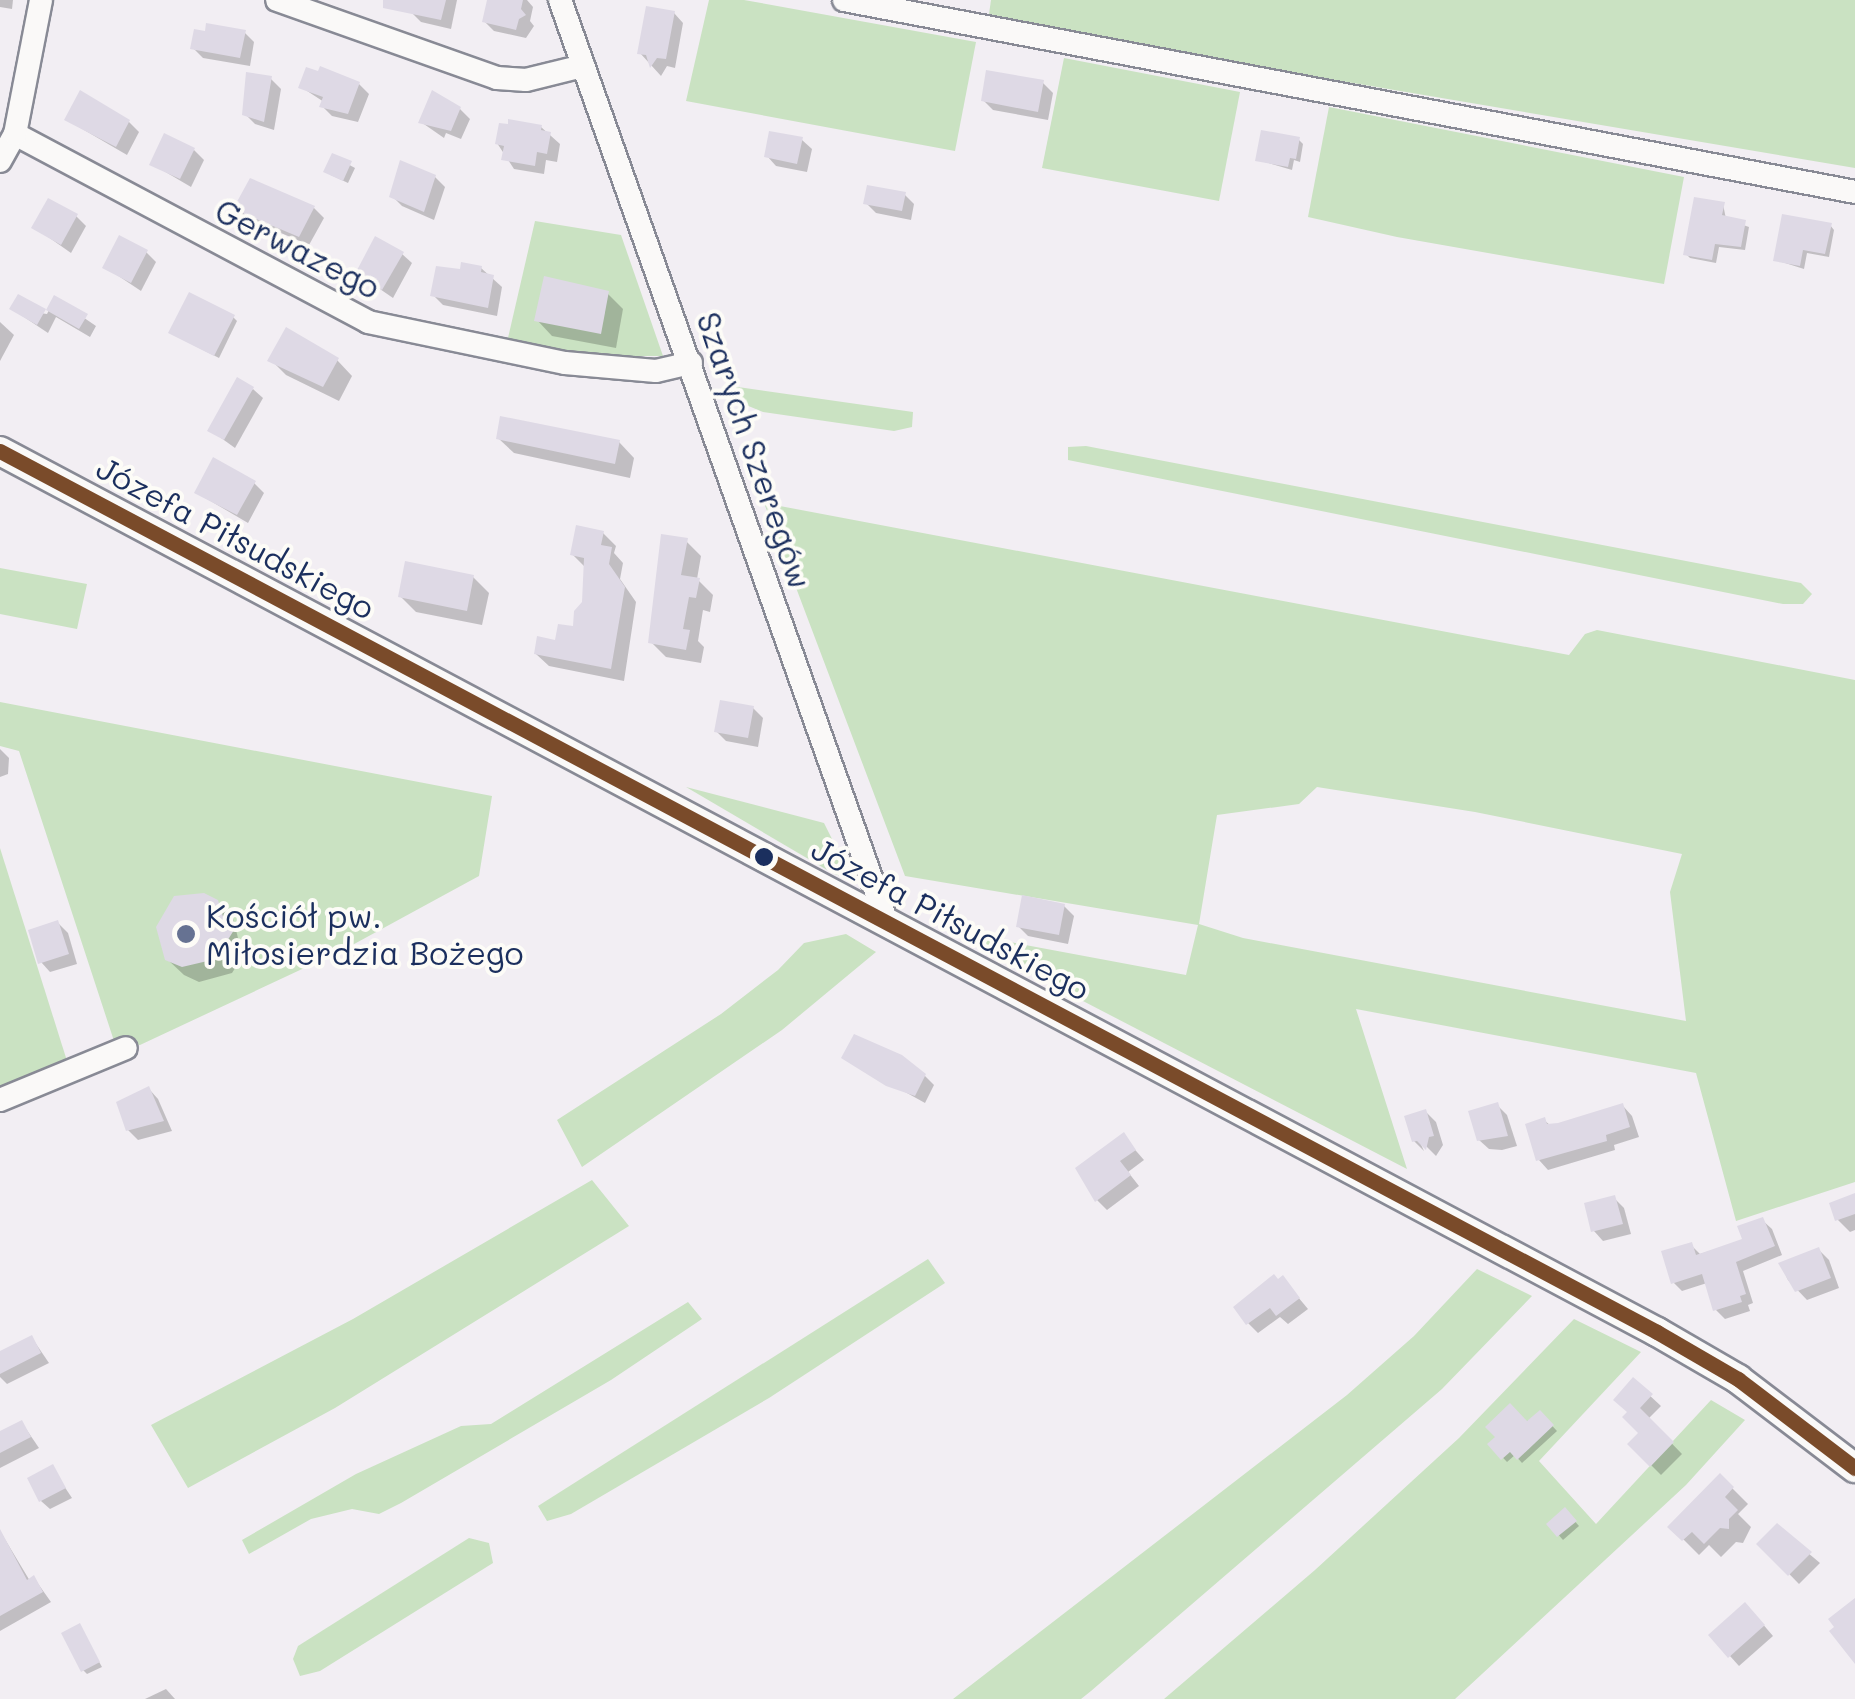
<!DOCTYPE html>
<meta charset="utf-8">
<style>
body{margin:0}
#map{position:relative;width:1855px;height:1699px;overflow:hidden;background:#f2eef3;font-family:Mali,sans-serif}
div>[style]{position:absolute}
[style*='--x']{left:calc(var(--x)*1px);top:calc(var(--y)*1px);width:calc(var(--w)*1px);rotate:calc(var(--a)*1deg)}
.green>*{inset:0;background:#cae2c2}
.shadow>*{inset:0;background:#0003}
.building>*{inset:0;background:#ded9e5}
.roads{filter:drop-shadow(2px 0 #888a95) drop-shadow(-2px 0 #888a95) drop-shadow(0 2px #888a95) drop-shadow(0 -2px #888a95)}
.minor>*{height:22px;margin:-11px;padding:0 11px;transform-origin:11px;border-radius:11px;background:#faf9f8}
.tertiary>*{height:28px;margin:-14px;padding:0 14px;transform-origin:14px;border-radius:14px;background:#faf9f8}
.bus-1>*{height:15px;margin:-7.5px;padding:0 7.5px;transform-origin:7.5px;border-radius:7.5px;background:#7a4b2a}
.dots>*{width:28px;height:28px;translate:-50% -50%;box-sizing:border-box;border:5px solid #fdfcf7;border-radius:50%}
span{translate:-50% -50%;white-space:nowrap;text-align:center;line-height:1.15;-webkit-text-stroke:8px #fdfcf7;paint-order:stroke}
.street-label{font-size:32px;color:#1b2f5e}
.poi-label{font-size:32px;color:#1b2f5e}
.left{translate:0 -50%;text-align:left}
</style>
<div id="map">
<div class="green">
<i style="clip-path:polygon(709px 0,744px 0,976px 42px,955px 151px,686px 101px)"></i>
<i style="clip-path:polygon(991px 0,1855px 0,1855px 168px,1128px 45px,989px 14px)"></i>
<i style="clip-path:polygon(1064px 58px,1240px 92px,1219px 201px,1042px 168px)"></i>
<i style="clip-path:polygon(1329px 107px,1684px 177px,1664px 284px,1397px 237px,1308px 217px)"></i>
<i style="clip-path:polygon(535px 221px,621px 235px,663px 356px,592px 356px,508px 338px)"></i>
<i style="clip-path:polygon(724px 385px,913px 412px,912px 427px,894px 431px,763px 412px,729px 398px)"></i>
<i style="clip-path:polygon(1086px 446px,1801px 583px,1812px 594px,1803px 604px,1783px 604px,1068px 460px,1068px 447px)"></i>
<i style="clip-path:polygon(evenodd,764px 503px,1569px 655px,1585px 634px,1597px 630px,1855px 680px,1855px 1182px,1736px 1221px,1696px 1073px,1356px 1009px,1407px 1169px,946px 930px,1186px 975px,1198px 925px,905px 876px,764px 503px,1317px 787px,1475px 812px,1682px 854px,1670px 892px,1686px 1021px,1243px 938px,1199px 924px,1217px 815px,1299px 804px,1317px 787px)"></i>
<i style="clip-path:polygon(0 568px,87px 584px,77px 629px,0 614px)"></i>
<i style="clip-path:polygon(0 702px,492px 796px,479px 876px,345px 949px,140px 1045px,114px 1041px,19px 751px,0 746px)"></i>
<i style="clip-path:polygon(686px 787px,824px 823px,852px 879px,834px 874px)"></i>
<i style="clip-path:polygon(0 848px,67px 1061px,0 1087px)"></i>
<i style="clip-path:polygon(846px 934px,876px 952px,782px 1030px,582px 1167px,557px 1120px,721px 1014px,778px 970px,804px 943px)"></i>
<i style="clip-path:polygon(592px 1180px,629px 1226px,335px 1408px,188px 1488px,151px 1425px,353px 1319px)"></i>
<i style="clip-path:polygon(928px 1259px,945px 1283px,769px 1398px,571px 1514px,547px 1521px,538px 1506px)"></i>
<i style="clip-path:polygon(1477px 1269px,1532px 1296px,1442px 1389px,1091px 1691px,1081px 1699px,953px 1699px,1347px 1395px,1414px 1336px)"></i>
<i style="clip-path:polygon(688px 1302px,702px 1319px,611px 1380px,401px 1503px,379px 1514px,352px 1509px,311px 1519px,249px 1554px,242px 1540px,356px 1474px,461px 1426px,491px 1424px)"></i>
<i style="clip-path:polygon(1574px 1319px,1641px 1352px,1539px 1461px,1596px 1524px,1711px 1400px,1745px 1420px,1686px 1485px,1455px 1699px,1164px 1699px,1315px 1570px,1459px 1438px)"></i>
<i style="clip-path:polygon(469px 1538px,489px 1543px,493px 1563px,320px 1671px,300px 1676px,293px 1659px,298px 1646px)"></i>
</div>
<div class="shadow">
<i style="clip-path:polygon(0 0,13px 0,12px 9px,0 7px)"></i>
<i style="clip-path:polygon(414px 0,457px 0,451px 29px,421px 22px,411px 12px)"></i>
<i style="clip-path:polygon(489px 0,527px 0,533px 7px,530px 21px,534px 26px,526px 38px,494px 31px,484px 21px)"></i>
<i style="clip-path:polygon(674px 13px,683px 23px,675px 68px,667px 66px,661px 76px,640px 53px)"></i>
<i style="clip-path:polygon(244px 32px,254px 42px,250px 66px,203px 58px,193px 48px)"></i>
<i style="clip-path:polygon(271px 79px,281px 89px,274px 130px,255px 124px,245px 114px)"></i>
<i style="clip-path:polygon(1043px 83px,1053px 93px,1048px 120px,993px 110px,983px 100px)"></i>
<i style="clip-path:polygon(359px 84px,369px 94px,358px 122px,332px 116px,322px 106px,324px 102px,301px 87px)"></i>
<i style="clip-path:polygon(460px 109px,470px 119px,461px 139px,446px 133px,444px 138px,421px 122px)"></i>
<i style="clip-path:polygon(67px 120px,129px 122px,139px 132px,127px 155px)"></i>
<i style="clip-path:polygon(541px 127px,560px 144px,557px 162px,546px 160px,544px 174px,514px 169px,497px 143px)"></i>
<i style="clip-path:polygon(802px 140px,812px 149px,807px 172px,776px 166px,767px 156px)"></i>
<i style="clip-path:polygon(1299px 140px,1303px 144px,1300px 162px,1294px 160px,1292px 170px,1258px 160px)"></i>
<i style="clip-path:polygon(194px 150px,204px 160px,191px 187px,152px 164px)"></i>
<i style="clip-path:polygon(333px 156px,355px 168px,348px 183px,331px 175px)"></i>
<i style="clip-path:polygon(435px 177px,445px 187px,434px 220px,402px 206px,392px 196px)"></i>
<i style="clip-path:polygon(251px 181px,314px 208px,324px 218px,309px 245px,246px 218px,236px 209px)"></i>
<i style="clip-path:polygon(905px 195px,914px 204px,911px 220px,876px 213px,866px 203px)"></i>
<i style="clip-path:polygon(1723px 204px,1726px 219px,1749px 227px,1745px 250px,1719px 247px,1716px 263px,1690px 258px,1686px 254px)"></i>
<i style="clip-path:polygon(76px 216px,86px 226px,71px 253px,34px 227px)"></i>
<i style="clip-path:polygon(1830px 225px,1834px 230px,1829px 257px,1807px 253px,1804px 269px,1776px 260px)"></i>
<i style="clip-path:polygon(146px 252px,156px 262px,141px 291px,105px 267px)"></i>
<i style="clip-path:polygon(402px 254px,412px 263px,393px 298px,358px 274px)"></i>
<i style="clip-path:polygon(481px 268px,502px 287px,497px 316px,443px 305px,433px 295px,462px 272px)"></i>
<i style="clip-path:polygon(607px 293px,623px 309px,616px 348px,552px 336px,537px 320px)"></i>
<i style="clip-path:polygon(55px 298px,96px 326px,90px 337px,56px 317px,48px 333px,12px 309px,47px 314px)"></i>
<i style="clip-path:polygon(233px 317px,237px 321px,219px 358px,176px 336px)"></i>
<i style="clip-path:polygon(0 322px,14px 335px,0 361px)"></i>
<i style="clip-path:polygon(271px 360px,337px 360px,352px 376px,339px 401px,286px 375px)"></i>
<i style="clip-path:polygon(253px 389px,263px 398px,235px 448px,210px 430px)"></i>
<i style="clip-path:polygon(498px 438px,619px 442px,634px 458px,630px 478px,514px 453px)"></i>
<i style="clip-path:polygon(254px 483px,264px 493px,248px 523px,197px 493px)"></i>
<i style="clip-path:polygon(603px 533px,616px 546px,614px 553px,623px 563px,620px 579px,636px 602px,624px 681px,549px 666px,536px 654px,575px 629px,584px 602px,586px 568px,573px 555px)"></i>
<i style="clip-path:polygon(686px 541px,701px 556px,697px 579px,713px 595px,710px 612px,703px 610px,698px 641px,704px 647px,701px 663px,666px 657px,651px 642px)"></i>
<i style="clip-path:polygon(473px 577px,489px 593px,482px 625px,416px 612px,401px 597px)"></i>
<i style="clip-path:polygon(753px 708px,763px 718px,758px 747px,726px 741px,716px 731px)"></i>
<i style="clip-path:polygon(0 749px,9px 758px,8px 774px,0 777px)"></i>
<i style="clip-path:polygon(217px 902px,233px 918px,238px 938px,248px 948px,232px 973px,199px 982px,184px 975px,167px 959px)"></i>
<i style="clip-path:polygon(1064px 906px,1074px 916px,1068px 944px,1028px 936px,1018px 926px)"></i>
<i style="clip-path:polygon(58px 923px,68px 933px,77px 964px,50px 972px,41px 962px)"></i>
<i style="clip-path:polygon(844px 1058px,925px 1076px,934px 1085px,925px 1103px)"></i>
<i style="clip-path:polygon(149px 1089px,158px 1099px,172px 1131px,138px 1140px,128px 1130px)"></i>
<i style="clip-path:polygon(1497px 1105px,1507px 1115px,1517px 1146px,1502px 1150px,1489px 1149px,1479px 1140px)"></i>
<i style="clip-path:polygon(1623px 1106px,1632px 1116px,1639px 1137px,1614px 1145px,1615px 1150px,1548px 1170px,1539px 1160px,1544px 1120px,1551px 1126px)"></i>
<i style="clip-path:polygon(1426px 1112px,1436px 1122px,1443px 1145px,1436px 1156px,1418px 1138px,1424px 1151px,1414px 1141px)"></i>
<i style="clip-path:polygon(1123px 1136px,1144px 1160px,1128px 1172px,1139px 1186px,1107px 1210px,1097px 1200px)"></i>
<i style="clip-path:polygon(1855px 1197px,1855px 1230px,1850px 1232px,1837px 1219px)"></i>
<i style="clip-path:polygon(1614px 1198px,1624px 1208px,1631px 1234px,1603px 1241px,1594px 1231px)"></i>
<i style="clip-path:polygon(1762px 1220px,1772px 1229px,1782px 1255px,1743px 1271px,1753px 1303px,1748px 1305px,1750px 1311px,1725px 1319px,1716px 1310px,1707px 1283px,1682px 1291px,1673px 1282px,1691px 1245px,1700px 1254px,1745px 1240px)"></i>
<i style="clip-path:polygon(1819px 1250px,1829px 1260px,1839px 1288px,1807px 1300px,1788px 1280px,1781px 1265px)"></i>
<i style="clip-path:polygon(1283px 1279px,1308px 1309px,1288px 1324px,1280px 1317px,1258px 1333px,1248px 1323px)"></i>
<i style="clip-path:polygon(32px 1338px,49px 1363px,7px 1384px,0 1377px,0 1353px)"></i>
<i style="clip-path:polygon(1633px 1380px,1661px 1406px,1648px 1419px,1682px 1454px,1661px 1475px,1630px 1444px,1642px 1433px,1630px 1412px)"></i>
<i style="clip-path:polygon(1540px 1413px,1557px 1431px,1522px 1463px,1515px 1455px,1507px 1462px,1490px 1444px)"></i>
<i style="clip-path:polygon(22px 1423px,39px 1448px,0 1468px,0 1434px)"></i>
<i style="clip-path:polygon(52px 1468px,72px 1498px,50px 1509px,41px 1501px)"></i>
<i style="clip-path:polygon(1720px 1476px,1748px 1504px,1738px 1514px,1751px 1527px,1743px 1543px,1736px 1542px,1721px 1557px,1709px 1545px,1699px 1555px,1671px 1527px)"></i>
<i style="clip-path:polygon(1565px 1510px,1579px 1526px,1563px 1540px,1549px 1524px)"></i>
<i style="clip-path:polygon(1777px 1527px,1820px 1563px,1799px 1584px,1760px 1544px)"></i>
<i style="clip-path:polygon(0 1531px,30px 1581px,34px 1578px,51px 1602px,0 1631px)"></i>
<i style="clip-path:polygon(1755px 1615px,1773px 1636px,1739px 1666px,1730px 1656px)"></i>
<i style="clip-path:polygon(79px 1626px,102px 1667px,87px 1674px,83px 1670px)"></i>
<i style="clip-path:polygon(166px 1689px,175px 1699px,145px 1699px)"></i>
</div>
<div class="building">
<i style="clip-path:polygon(383px 0,446px 0,441px 20px,383px 8px)"></i>
<i style="clip-path:polygon(487px 0,523px 0,521px 9px,526px 15px,519px 19px,516px 30px,482px 22px)"></i>
<i style="clip-path:polygon(646px 6px,675px 11px,666px 59px,657px 58px,650px 68px,646px 55px,637px 54px)"></i>
<i style="clip-path:polygon(206px 23px,246px 30px,240px 58px,190px 49px,194px 29px,205px 31px)"></i>
<i style="clip-path:polygon(320px 66px,360px 82px,348px 114px,319px 107px,323px 97px,298px 88px,306px 67px,318px 71px)"></i>
<i style="clip-path:polygon(986px 70px,1044px 80px,1038px 112px,981px 101px)"></i>
<i style="clip-path:polygon(246px 72px,272px 76px,264px 122px,242px 115px)"></i>
<i style="clip-path:polygon(80px 90px,130px 120px,116px 147px,64px 120px)"></i>
<i style="clip-path:polygon(432px 90px,461px 107px,451px 131px,418px 123px)"></i>
<i style="clip-path:polygon(508px 119px,542px 125px,541px 130px,551px 132px,547px 154px,537px 152px,535px 166px,501px 160px,504px 146px,495px 144px,499px 123px,508px 124px)"></i>
<i style="clip-path:polygon(1261px 130px,1300px 137px,1296px 159px,1290px 158px,1288px 167px,1255px 161px)"></i>
<i style="clip-path:polygon(769px 131px,803px 137px,797px 164px,764px 157px)"></i>
<i style="clip-path:polygon(164px 133px,195px 148px,180px 179px,149px 165px)"></i>
<i style="clip-path:polygon(332px 153px,352px 161px,343px 181px,323px 172px)"></i>
<i style="clip-path:polygon(400px 160px,436px 175px,424px 212px,389px 197px)"></i>
<i style="clip-path:polygon(250px 178px,315px 206px,299px 237px,233px 209px)"></i>
<i style="clip-path:polygon(867px 185px,906px 192px,902px 211px,863px 204px)"></i>
<i style="clip-path:polygon(1694px 197px,1725px 202px,1722px 215px,1746px 220px,1741px 247px,1715px 244px,1712px 260px,1683px 255px)"></i>
<i style="clip-path:polygon(48px 198px,78px 214px,61px 245px,31px 228px)"></i>
<i style="clip-path:polygon(1782px 214px,1832px 223px,1825px 254px,1803px 250px,1800px 266px,1773px 261px)"></i>
<i style="clip-path:polygon(119px 235px,148px 250px,131px 283px,102px 268px)"></i>
<i style="clip-path:polygon(375px 236px,404px 252px,382px 290px,355px 274px)"></i>
<i style="clip-path:polygon(461px 262px,482px 266px,481px 272px,494px 275px,488px 308px,430px 296px,436px 266px,460px 269px)"></i>
<i style="clip-path:polygon(544px 276px,609px 291px,601px 334px,534px 321px)"></i>
<i style="clip-path:polygon(189px 292px,235px 315px,214px 356px,168px 333px)"></i>
<i style="clip-path:polygon(18px 294px,46px 309px,37px 325px,9px 309px)"></i>
<i style="clip-path:polygon(54px 295px,88px 314px,79px 329px,46px 310px)"></i>
<i style="clip-path:polygon(286px 327px,339px 358px,323px 387px,267px 361px)"></i>
<i style="clip-path:polygon(237px 377px,254px 387px,224px 440px,207px 431px)"></i>
<i style="clip-path:polygon(500px 416px,620px 440px,615px 464px,496px 439px)"></i>
<i style="clip-path:polygon(213px 457px,256px 481px,237px 515px,194px 493px)"></i>
<i style="clip-path:polygon(576px 525px,604px 531px,601px 545px,612px 547px,609px 564px,625px 587px,611px 669px,534px 654px,537px 636px,555px 640px,558px 624px,573px 626px,574px 611px,582px 602px,584px 558px,570px 555px)"></i>
<i style="clip-path:polygon(661px 534px,688px 538px,681px 575px,700px 578px,696px 598px,689px 597px,683px 629px,690px 630px,686px 650px,648px 643px)"></i>
<i style="clip-path:polygon(405px 561px,474px 575px,467px 611px,398px 597px)"></i>
<i style="clip-path:polygon(720px 700px,754px 706px,748px 738px,714px 732px)"></i>
<i style="clip-path:polygon(204px 893px,218px 900px,225px 923px,234px 930px,216px 959px,182px 967px,165px 960px,156px 927px,174px 896px)"></i>
<i style="clip-path:polygon(1022px 895px,1065px 904px,1059px 935px,1016px 927px)"></i>
<i style="clip-path:polygon(58px 920px,69px 954px,38px 964px,28px 930px)"></i>
<i style="clip-path:polygon(854px 1034px,902px 1055px,926px 1074px,915px 1096px,886px 1086px,841px 1058px)"></i>
<i style="clip-path:polygon(149px 1086px,164px 1121px,126px 1131px,116px 1102px)"></i>
<i style="clip-path:polygon(1498px 1102px,1508px 1136px,1477px 1141px,1468px 1111px)"></i>
<i style="clip-path:polygon(1623px 1103px,1630px 1127px,1606px 1135px,1607px 1141px,1536px 1161px,1525px 1124px,1545px 1117px,1547px 1124px,1558px 1123px)"></i>
<i style="clip-path:polygon(1426px 1109px,1434px 1136px,1429px 1137px,1426px 1150px,1417px 1141px,1412px 1142px,1404px 1116px)"></i>
<i style="clip-path:polygon(1124px 1132px,1136px 1150px,1120px 1161px,1131px 1175px,1095px 1202px,1075px 1168px)"></i>
<i style="clip-path:polygon(1855px 1193px,1855px 1214px,1835px 1221px,1829px 1203px)"></i>
<i style="clip-path:polygon(1615px 1195px,1623px 1224px,1591px 1232px,1584px 1203px)"></i>
<i style="clip-path:polygon(1763px 1217px,1775px 1246px,1736px 1262px,1746px 1294px,1740px 1296px,1742px 1302px,1713px 1311px,1702px 1274px,1671px 1284px,1661px 1251px,1692px 1242px,1696px 1255px,1742px 1239px,1737px 1226px)"></i>
<i style="clip-path:polygon(1819px 1247px,1831px 1278px,1795px 1292px,1778px 1263px)"></i>
<i style="clip-path:polygon(1274px 1274px,1278px 1279px,1283px 1275px,1300px 1298px,1276px 1316px,1270px 1308px,1246px 1325px,1233px 1307px)"></i>
<i style="clip-path:polygon(32px 1335px,41px 1353px,0 1374px,0 1351px)"></i>
<i style="clip-path:polygon(1633px 1377px,1653px 1394px,1640px 1408px,1674px 1442px,1650px 1467px,1627px 1444px,1638px 1433px,1622px 1417px,1627px 1412px,1613px 1400px)"></i>
<i style="clip-path:polygon(1510px 1403px,1527px 1421px,1540px 1410px,1554px 1425px,1517px 1460px,1510px 1452px,1501px 1460px,1487px 1444px,1495px 1437px,1485px 1427px)"></i>
<i style="clip-path:polygon(22px 1420px,31px 1437px,0 1453px,0 1431px)"></i>
<i style="clip-path:polygon(53px 1464px,66px 1488px,39px 1502px,27px 1478px)"></i>
<i style="clip-path:polygon(1720px 1473px,1734px 1487px,1725px 1497px,1738px 1510px,1729px 1519px,1729px 1529px,1720px 1528px,1704px 1544px,1692px 1532px,1682px 1541px,1667px 1527px)"></i>
<i style="clip-path:polygon(1565px 1507px,1577px 1521px,1557px 1537px,1546px 1524px)"></i>
<i style="clip-path:polygon(1777px 1523px,1812px 1552px,1788px 1576px,1756px 1544px)"></i>
<i style="clip-path:polygon(0 1529px,27px 1580px,34px 1575px,43px 1592px,0 1616px)"></i>
<i style="clip-path:polygon(1855px 1598px,1855px 1664px,1829px 1631px,1834px 1627px,1828px 1619px)"></i>
<i style="clip-path:polygon(1745px 1602px,1765px 1625px,1728px 1658px,1708px 1635px)"></i>
<i style="clip-path:polygon(80px 1623px,100px 1662px,81px 1672px,61px 1633px)"></i>
</div>
<div class="roads">
<div class="minor">
<i style="--x:277;--y:0;--w:233;--a:19.5"></i>
<i style="--x:497;--y:78;--w:29;--a:4"></i>
<i style="--x:526;--y:80;--w:59;--a:-13.8"></i>
<i style="--x:560;--y:0;--w:979;--a:70.49"></i>
<i style="--x:844;--y:0;--w:1029;--a:10.75"></i>
<i style="--x:15;--y:134;--w:400;--a:28"></i>
<i style="--x:368;--y:322;--w:201;--a:11.8"></i>
<i style="--x:565;--y:363;--w:91;--a:5"></i>
<i style="--x:656;--y:371;--w:36;--a:-13"></i>
<i style="--x:0;--y:161;--w:31;--a:-61"></i>
<i style="--x:15;--y:134;--w:136;--a:-79"></i>
<i style="--x:0;--y:1100;--w:136;--a:-22.4"></i>
</div>
<div class="tertiary">
<i style="--x:0;--y:451;--w:1877;--a:28"></i>
<i style="--x:1657;--y:1332;--w:94;--a:30.1"></i>
<i style="--x:1738;--y:1379;--w:147;--a:37.3"></i>
</div>
</div>
<div class="bus-1">
<i style="--x:0;--y:451;--w:1877;--a:28"></i>
<i style="--x:1657;--y:1332;--w:94;--a:30.1"></i>
<i style="--x:1738;--y:1379;--w:147;--a:37.3"></i>
</div>
<div class="dots">
<i style="left:764px;top:857px;background:#1b2f5e"></i>
<i style="left:186px;top:934px;background:#667292"></i>
</div>
<div class="street-label">
<span style="left:298px;top:248px;rotate:27deg">Gerwazego</span>
<span style="left:755px;top:450px;rotate:71deg">Szarych Szeregów</span>
<span style="left:236px;top:537px;rotate:28deg">Józefa Piłsudskiego</span>
<span style="left:951px;top:918px;rotate:28deg">Józefa Piłsudskiego</span>
</div>
<div class="poi-label">
<span class="left" style="left:206px;top:934px">Kościół pw.<br>Miłosierdzia Bożego</span>
</div>
</div>
